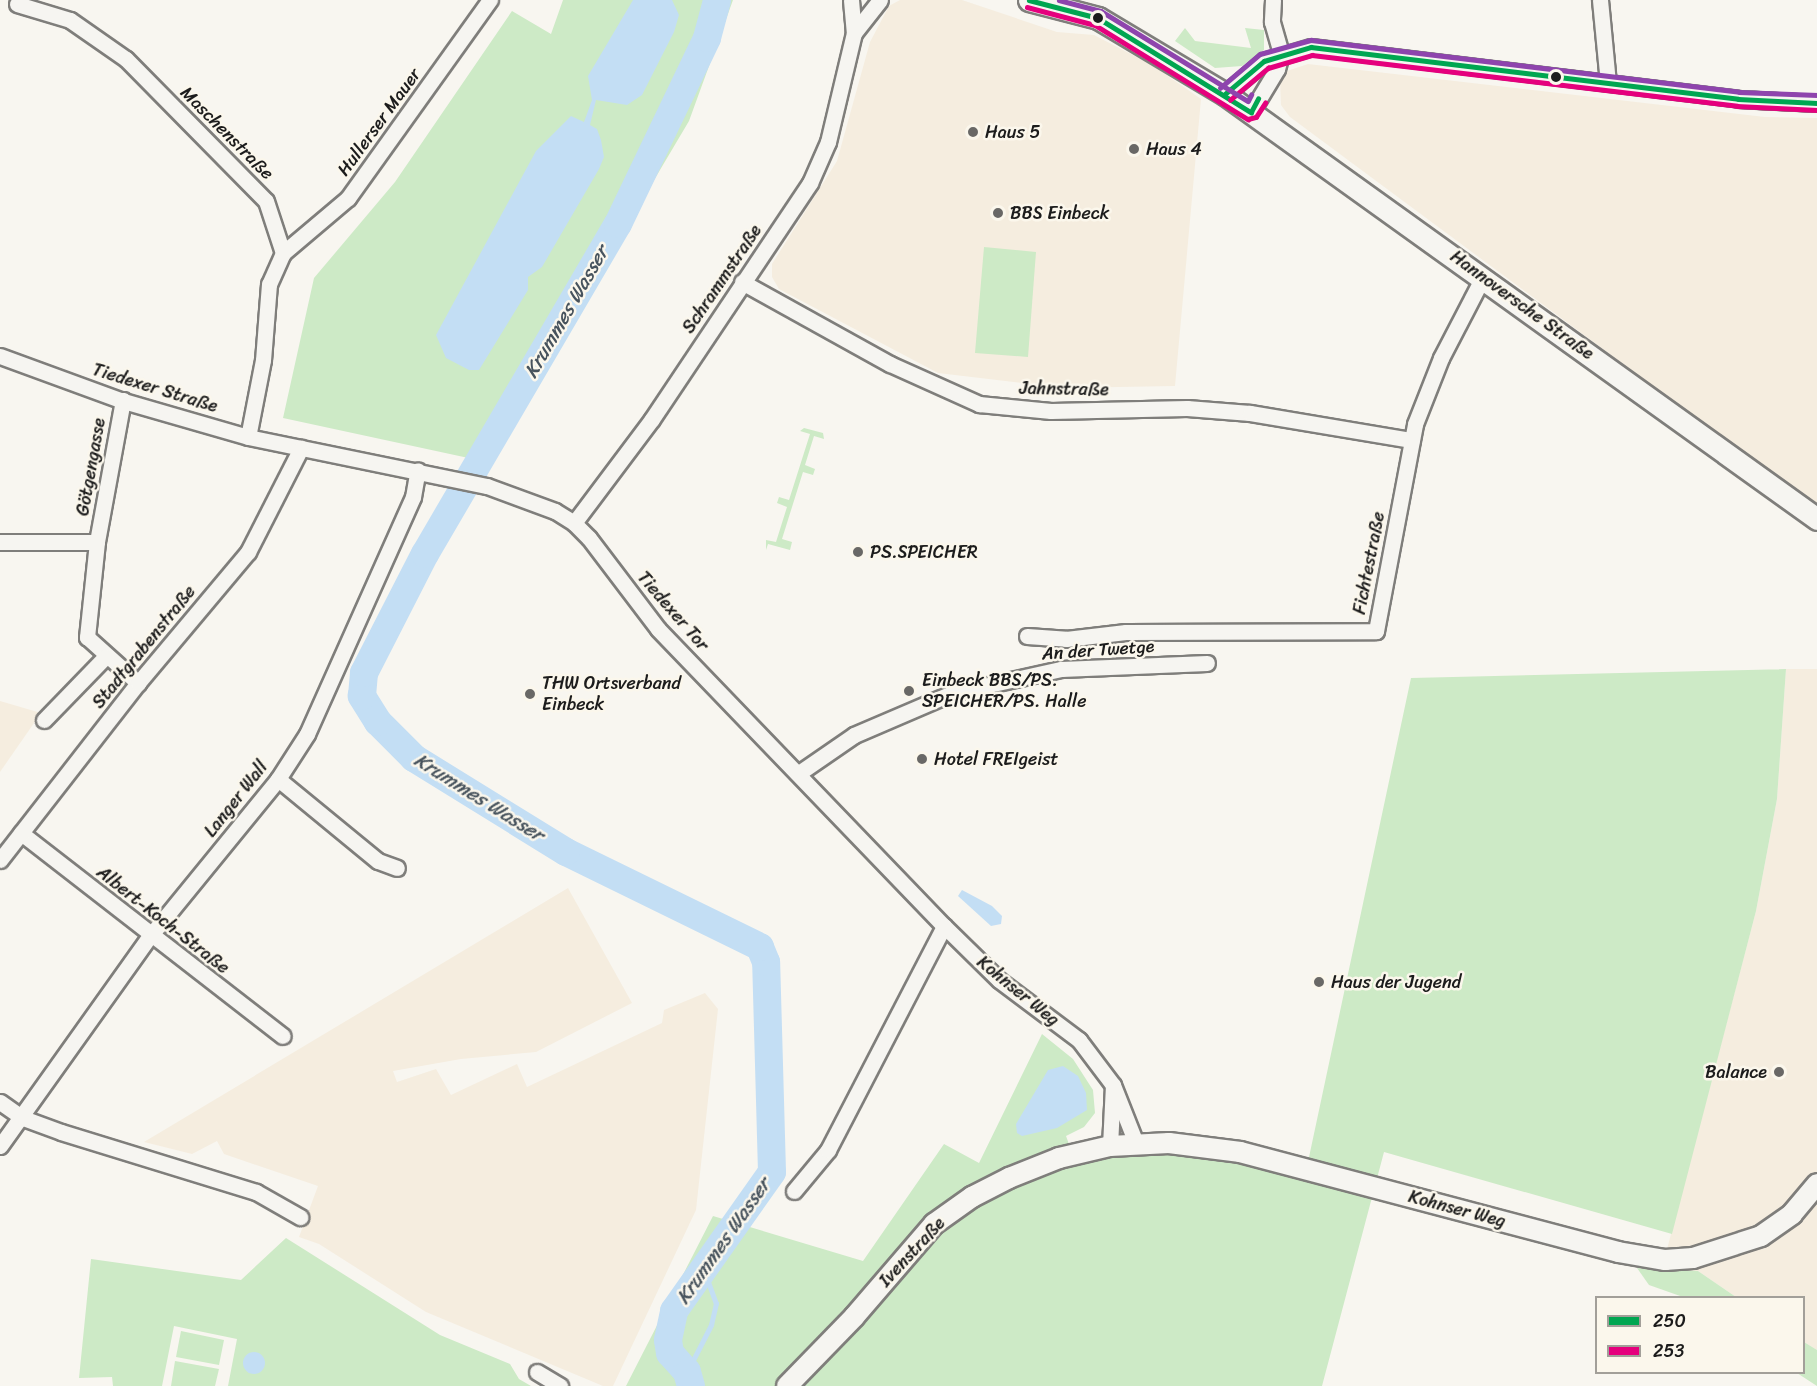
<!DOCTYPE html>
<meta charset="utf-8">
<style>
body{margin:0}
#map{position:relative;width:1817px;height:1386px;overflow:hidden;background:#f8f6f0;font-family:Sriracha,sans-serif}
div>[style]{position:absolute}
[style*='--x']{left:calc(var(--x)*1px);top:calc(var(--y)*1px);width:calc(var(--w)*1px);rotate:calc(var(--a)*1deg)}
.built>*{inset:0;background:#f5eddf}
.green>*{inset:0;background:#cdeac6}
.water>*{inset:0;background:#c3def4}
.round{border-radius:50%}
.stream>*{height:4.5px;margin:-2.25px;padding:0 2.25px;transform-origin:2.25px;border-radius:2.25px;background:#c3def4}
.river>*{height:28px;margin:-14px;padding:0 14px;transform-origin:14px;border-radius:14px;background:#c3def4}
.roads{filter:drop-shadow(2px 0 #7f7e7b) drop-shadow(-2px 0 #7f7e7b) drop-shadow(0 2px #7f7e7b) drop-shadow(0 -2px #7f7e7b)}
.minor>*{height:15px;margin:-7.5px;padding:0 7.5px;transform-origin:7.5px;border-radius:7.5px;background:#f6f5f1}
.tertiary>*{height:20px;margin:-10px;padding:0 10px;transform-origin:10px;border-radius:10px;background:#f6f5f1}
.secondary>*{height:21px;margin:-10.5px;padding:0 10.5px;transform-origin:10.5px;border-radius:10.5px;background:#f6f5f1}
.bus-1>*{height:4.5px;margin:-2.25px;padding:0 2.25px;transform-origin:2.25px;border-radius:2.25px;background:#00a651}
.bus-2>*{height:4.5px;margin:-2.25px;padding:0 2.25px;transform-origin:2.25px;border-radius:2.25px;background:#e5007d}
.bus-3>*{height:4.5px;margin:-2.25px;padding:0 2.25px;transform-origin:2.25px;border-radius:2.25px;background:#8e44ad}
.dots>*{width:16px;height:16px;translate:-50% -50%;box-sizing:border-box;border:3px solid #fbf7ec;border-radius:50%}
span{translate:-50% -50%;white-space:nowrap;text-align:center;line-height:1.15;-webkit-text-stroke:5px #fbf7ec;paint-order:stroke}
.street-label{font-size:18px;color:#1c1c1c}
.poi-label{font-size:18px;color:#1c1c1c}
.left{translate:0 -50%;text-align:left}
.right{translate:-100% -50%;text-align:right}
.water-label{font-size:20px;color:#47535d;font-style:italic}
.legend{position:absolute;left:1595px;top:1296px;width:210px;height:78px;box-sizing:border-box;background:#fbf7ec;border:2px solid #a29f99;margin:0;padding:8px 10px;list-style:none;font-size:18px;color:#1c1c1c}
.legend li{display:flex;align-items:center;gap:12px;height:30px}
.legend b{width:30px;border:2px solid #a29f99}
</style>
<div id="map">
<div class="built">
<i style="clip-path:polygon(900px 0,962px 0,1057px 32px,1094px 35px,1152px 65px,1201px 99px,1175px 386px,1063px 388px,938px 373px,779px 289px,772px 277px,772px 264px,837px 161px,870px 42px,889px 6px)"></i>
<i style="clip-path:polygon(1308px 64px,1765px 117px,1817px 118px,1817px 508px,1290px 117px,1281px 105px,1280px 81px,1287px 71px)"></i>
<i style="clip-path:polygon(1786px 669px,1817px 669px,1817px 1350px,1804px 1342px,1804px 1298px,1736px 1297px,1698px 1271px,1661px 1272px,1756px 911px,1777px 799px)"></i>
<i style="clip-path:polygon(0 701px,41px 713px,0 772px)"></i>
<i style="clip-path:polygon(568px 888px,632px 1003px,536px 1052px,461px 1059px,393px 1071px,397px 1082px,436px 1069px,451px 1095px,517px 1064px,527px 1087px,662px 1023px,664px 1010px,705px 993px,718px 1009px,696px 1210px,613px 1386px,603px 1386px,426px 1312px,319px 1244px,299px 1237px,318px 1186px,224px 1154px,217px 1141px,192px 1154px,144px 1142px)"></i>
</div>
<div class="green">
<i style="clip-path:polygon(563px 0,733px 0,689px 121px,487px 462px,283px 418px,314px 278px,395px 182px,512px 11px,551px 34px)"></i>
<i style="clip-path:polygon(1185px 28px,1195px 41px,1251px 48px,1245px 28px,1264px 30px,1264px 50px,1242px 66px,1215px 68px,1175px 41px)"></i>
<i style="clip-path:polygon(984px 247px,1036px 252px,1028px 357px,975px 353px)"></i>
<i style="clip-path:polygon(804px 428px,823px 433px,824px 439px,814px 436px,805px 465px,815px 469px,813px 475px,803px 472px,787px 523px,782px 539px,792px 542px,790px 550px,768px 544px,766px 550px,766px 540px,776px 542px,787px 507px,777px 503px,779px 497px,789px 500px,810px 434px,800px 431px)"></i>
<i style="clip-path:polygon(1786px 669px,1777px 799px,1756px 911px,1672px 1234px,1384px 1152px,1322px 1386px,626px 1386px,713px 1216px,863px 1261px,944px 1144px,979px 1163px,1042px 1034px,1073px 1059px,1093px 1090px,1095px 1113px,1084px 1127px,1066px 1136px,1076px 1163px,1123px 1154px,1186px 1153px,1305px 1176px,1411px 678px)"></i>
<i style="clip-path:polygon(286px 1238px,440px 1335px,510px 1364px,519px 1379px,531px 1386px,228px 1386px,237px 1339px,174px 1326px,162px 1386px,113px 1386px,112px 1377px,79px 1378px,91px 1259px,241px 1280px)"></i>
<i style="clip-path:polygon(1637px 1268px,1698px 1271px,1736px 1297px,1683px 1297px,1649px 1285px)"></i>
<i style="clip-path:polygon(181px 1331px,224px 1340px,219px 1365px,176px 1357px)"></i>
<i style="clip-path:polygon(1804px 1342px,1817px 1350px,1817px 1386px,1797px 1373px,1804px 1372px)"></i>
<i style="clip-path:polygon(175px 1361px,219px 1369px,215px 1386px,171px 1386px)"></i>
</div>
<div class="water">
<i style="clip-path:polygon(633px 0,672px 0,679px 15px,674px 32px,642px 95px,627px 105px,596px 100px,590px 125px,597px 129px,601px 140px,604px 157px,599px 169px,542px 267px,528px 277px,528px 290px,479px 370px,469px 370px,446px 358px,436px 335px,536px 151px,571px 116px,584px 122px,592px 100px,588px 76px)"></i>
<i style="clip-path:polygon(962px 890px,992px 906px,1002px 916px,1001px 924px,991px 926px,958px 896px)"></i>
<i style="clip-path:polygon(1063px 1066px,1078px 1076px,1086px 1093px,1087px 1110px,1057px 1128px,1022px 1136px,1017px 1133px,1016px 1124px,1048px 1070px)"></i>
<i class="round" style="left:243px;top:1352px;width:22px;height:22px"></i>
</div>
<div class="stream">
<i style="--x:687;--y:1372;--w:53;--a:-62.9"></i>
<i style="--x:711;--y:1325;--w:22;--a:-77"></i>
<i style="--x:716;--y:1304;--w:35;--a:-110"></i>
</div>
<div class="river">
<i style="--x:691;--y:1386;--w:15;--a:-106"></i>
<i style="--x:687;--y:1372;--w:25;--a:-132"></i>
<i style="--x:670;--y:1353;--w:13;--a:-99"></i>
<i style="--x:668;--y:1340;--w:30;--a:-78"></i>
<i style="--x:674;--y:1311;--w:170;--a:-54.8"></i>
<i style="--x:772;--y:1172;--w:210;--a:-91.6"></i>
<i style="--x:766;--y:962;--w:16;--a:-112"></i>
<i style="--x:760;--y:947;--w:216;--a:-153.9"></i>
<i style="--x:566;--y:852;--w:179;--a:-148.3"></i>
<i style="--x:414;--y:758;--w:51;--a:-135"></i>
<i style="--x:378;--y:722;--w:31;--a:-122"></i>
<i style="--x:362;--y:696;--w:23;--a:-85"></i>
<i style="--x:364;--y:673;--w:134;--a:-62.9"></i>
<i style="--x:425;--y:554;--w:382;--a:-59.7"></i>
<i style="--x:618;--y:224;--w:206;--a:-64.4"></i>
<i style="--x:707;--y:38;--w:39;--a:-75"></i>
</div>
<div class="roads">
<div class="minor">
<i style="--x:851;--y:0;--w:33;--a:85"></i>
<i style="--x:1273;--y:0;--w:22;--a:93"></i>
<i style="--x:1272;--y:22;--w:33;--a:74"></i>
<i style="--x:1600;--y:0;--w:83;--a:84.5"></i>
<i style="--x:17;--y:4;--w:55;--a:16.8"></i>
<i style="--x:70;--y:20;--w:68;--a:34.9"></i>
<i style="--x:126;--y:59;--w:199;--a:45.4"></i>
<i style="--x:266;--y:201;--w:55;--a:71.9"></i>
<i style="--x:283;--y:253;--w:34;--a:114"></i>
<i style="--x:269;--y:284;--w:76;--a:94.5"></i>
<i style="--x:263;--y:360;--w:78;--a:101"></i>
<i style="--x:1225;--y:94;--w:51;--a:-40.2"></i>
<i style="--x:1264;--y:61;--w:49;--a:-16.6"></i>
<i style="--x:1311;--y:47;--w:430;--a:6.9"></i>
<i style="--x:1738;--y:99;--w:79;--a:2.9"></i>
<i style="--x:1251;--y:112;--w:50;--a:-58.8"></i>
<i style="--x:1277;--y:69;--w:16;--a:-75"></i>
<i style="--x:283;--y:253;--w:85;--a:-40.2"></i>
<i style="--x:348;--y:198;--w:244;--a:-54.4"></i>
<i style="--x:742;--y:282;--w:169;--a:29"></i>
<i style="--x:890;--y:364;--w:98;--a:24.2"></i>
<i style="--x:979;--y:404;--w:72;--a:5.6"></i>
<i style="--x:1051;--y:411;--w:136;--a:-1.3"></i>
<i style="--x:1187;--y:408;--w:63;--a:4.5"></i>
<i style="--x:1250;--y:413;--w:164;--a:9.5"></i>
<i style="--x:0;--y:356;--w:128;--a:20.1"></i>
<i style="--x:120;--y:400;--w:133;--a:16.1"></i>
<i style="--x:248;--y:437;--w:244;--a:11.6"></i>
<i style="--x:487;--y:486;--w:72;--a:20.2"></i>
<i style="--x:555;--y:511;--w:22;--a:32"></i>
<i style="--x:574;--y:523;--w:21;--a:45"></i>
<i style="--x:589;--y:538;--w:114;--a:52.8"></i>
<i style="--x:658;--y:629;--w:412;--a:46.1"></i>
<i style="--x:944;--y:926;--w:77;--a:44.5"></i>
<i style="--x:999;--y:980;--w:100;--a:36.9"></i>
<i style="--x:1079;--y:1040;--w:56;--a:52.9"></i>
<i style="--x:1113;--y:1085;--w:62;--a:68.4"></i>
<i style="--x:123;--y:400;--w:144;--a:100.4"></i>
<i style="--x:97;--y:542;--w:96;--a:96"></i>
<i style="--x:87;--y:637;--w:69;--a:42"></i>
<i style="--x:574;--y:523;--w:130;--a:-53.1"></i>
<i style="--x:652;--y:419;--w:284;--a:-56.2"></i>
<i style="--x:810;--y:183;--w:45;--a:-66.3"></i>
<i style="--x:828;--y:142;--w:112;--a:-76.6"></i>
<i style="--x:854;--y:33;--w:42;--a:-51.8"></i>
<i style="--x:0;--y:542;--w:97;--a:0"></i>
<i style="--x:1027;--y:636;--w:39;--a:4"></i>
<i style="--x:1066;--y:639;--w:60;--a:-6.7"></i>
<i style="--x:1126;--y:632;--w:250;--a:-0.2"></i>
<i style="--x:1376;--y:631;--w:211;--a:-79.3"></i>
<i style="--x:1415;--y:424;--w:71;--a:-68.5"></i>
<i style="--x:1441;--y:358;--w:91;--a:-62.6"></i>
<i style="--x:44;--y:720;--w:89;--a:-45.9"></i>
<i style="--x:799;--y:773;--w:67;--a:-34.6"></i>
<i style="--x:854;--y:735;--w:107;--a:-23.2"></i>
<i style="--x:952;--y:693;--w:112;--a:-12.4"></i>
<i style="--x:1061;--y:669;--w:146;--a:-2.4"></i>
<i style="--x:278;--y:779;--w:129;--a:39.4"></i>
<i style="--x:378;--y:861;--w:20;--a:20"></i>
<i style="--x:21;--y:833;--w:331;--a:37.8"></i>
<i style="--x:0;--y:860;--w:224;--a:-52.1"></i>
<i style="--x:138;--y:683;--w:171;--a:-50"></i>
<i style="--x:248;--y:552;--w:117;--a:-63"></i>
<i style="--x:0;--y:1102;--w:28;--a:35"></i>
<i style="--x:23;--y:1118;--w:40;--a:20.2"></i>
<i style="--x:61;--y:1132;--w:204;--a:17.1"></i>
<i style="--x:256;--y:1192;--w:51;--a:29.6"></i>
<i style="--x:0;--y:1146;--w:258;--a:-54.5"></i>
<i style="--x:150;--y:936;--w:203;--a:-50.8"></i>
<i style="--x:278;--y:779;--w:54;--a:-57.2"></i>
<i style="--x:307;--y:734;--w:260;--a:-65.9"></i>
<i style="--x:413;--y:497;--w:27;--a:-80"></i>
<i style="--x:1110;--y:1146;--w:61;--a:-87.2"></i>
<i style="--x:794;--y:1191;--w:53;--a:-50.3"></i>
<i style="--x:828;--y:1150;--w:252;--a:-62.6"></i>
<i style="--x:537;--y:1372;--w:27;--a:31"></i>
</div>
<div class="tertiary">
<i style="--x:787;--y:1386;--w:96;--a:-45.8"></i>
<i style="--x:854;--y:1317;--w:123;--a:-49.3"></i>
<i style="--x:934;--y:1224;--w:47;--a:-35.4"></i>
<i style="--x:972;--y:1197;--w:42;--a:-27.2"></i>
<i style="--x:1009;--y:1178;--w:54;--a:-21.8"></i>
<i style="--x:1059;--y:1158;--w:52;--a:-13.2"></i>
<i style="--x:1110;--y:1146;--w:59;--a:-2.9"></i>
<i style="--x:1169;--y:1143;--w:72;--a:7.2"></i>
<i style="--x:1240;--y:1152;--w:391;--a:14.8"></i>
<i style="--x:1618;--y:1252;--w:48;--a:9.7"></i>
<i style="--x:1665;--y:1260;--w:28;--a:-4"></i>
<i style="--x:1693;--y:1258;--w:71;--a:-17.9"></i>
<i style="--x:1761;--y:1236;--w:38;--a:-35"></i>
<i style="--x:1792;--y:1214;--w:39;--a:-50"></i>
</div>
<div class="secondary">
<i style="--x:1029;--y:0;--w:71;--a:14.6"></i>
<i style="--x:1098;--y:18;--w:148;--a:30.9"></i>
<i style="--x:1225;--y:94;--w:729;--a:35.67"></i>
</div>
</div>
<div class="bus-1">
<i style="--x:1029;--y:0;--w:71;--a:14.6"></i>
<i style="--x:1098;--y:18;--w:180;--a:31.6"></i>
<i style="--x:1251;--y:112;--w:15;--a:-62"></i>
<i style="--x:1225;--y:94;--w:51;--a:-40.2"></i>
<i style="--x:1264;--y:61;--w:49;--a:-16.6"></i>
<i style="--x:1311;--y:47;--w:430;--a:6.9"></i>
<i style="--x:1738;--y:99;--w:79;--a:2.9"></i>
</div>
<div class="bus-2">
<i style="--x:1027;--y:7;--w:70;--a:14.8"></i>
<i style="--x:1095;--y:25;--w:180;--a:31.6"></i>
<i style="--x:1248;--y:119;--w:8;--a:-14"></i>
<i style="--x:1256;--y:117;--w:17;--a:-57"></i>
<i style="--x:1230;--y:100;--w:50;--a:-40.1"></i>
<i style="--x:1268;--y:68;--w:46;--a:-16.5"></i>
<i style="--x:1312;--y:55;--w:428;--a:6.8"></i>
<i style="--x:1737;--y:106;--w:80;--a:2.9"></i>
</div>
<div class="bus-3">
<i style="--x:1059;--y:0;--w:43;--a:14.7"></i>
<i style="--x:1101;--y:11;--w:172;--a:31.5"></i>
<i style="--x:1248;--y:101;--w:7;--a:-63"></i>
<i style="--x:1220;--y:88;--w:52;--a:-40.4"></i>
<i style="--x:1260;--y:54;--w:53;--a:-15.4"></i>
<i style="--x:1311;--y:40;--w:431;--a:6.9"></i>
<i style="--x:1739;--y:92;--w:78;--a:2.2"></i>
</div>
<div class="dots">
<i style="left:1098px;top:18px;background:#1c1c1c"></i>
<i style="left:1556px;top:77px;background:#1c1c1c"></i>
<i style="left:973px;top:132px;background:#696866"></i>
<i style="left:1134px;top:149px;background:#696866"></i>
<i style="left:998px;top:213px;background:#696866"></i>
<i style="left:858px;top:552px;background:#696866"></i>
<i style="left:909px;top:691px;background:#696866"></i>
<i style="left:530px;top:694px;background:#696866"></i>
<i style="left:922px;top:759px;background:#696866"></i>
<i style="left:1319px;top:982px;background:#696866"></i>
<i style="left:1779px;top:1072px;background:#696866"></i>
</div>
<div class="street-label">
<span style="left:379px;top:122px;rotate:-54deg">Hullerser Mauer</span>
<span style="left:227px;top:133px;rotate:45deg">Maschenstraße</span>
<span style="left:722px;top:279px;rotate:-56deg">Schrammstraße</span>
<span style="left:1522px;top:305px;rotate:36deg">Hannoversche Straße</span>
<span style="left:155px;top:388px;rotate:17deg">Tiedexer Straße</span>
<span style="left:1064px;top:389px;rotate:1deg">Jahnstraße</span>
<span style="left:91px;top:467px;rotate:-80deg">Götgengasse</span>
<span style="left:1369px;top:563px;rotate:-79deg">Fichtestraße</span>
<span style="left:673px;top:611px;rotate:49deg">Tiedexer Tor</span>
<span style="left:144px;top:647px;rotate:-51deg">Stadtgrabenstraße</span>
<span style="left:1098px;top:650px;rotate:-4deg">An der Twetge</span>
<span style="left:236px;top:799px;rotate:-52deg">Langer Wall</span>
<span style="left:163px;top:920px;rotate:38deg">Albert-Koch-Straße</span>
<span style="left:1018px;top:991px;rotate:39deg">Kohnser Weg</span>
<span style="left:1457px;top:1209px;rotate:15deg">Kohnser Weg</span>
<span style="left:912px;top:1252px;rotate:-47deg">Ivenstraße</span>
</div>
<div class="poi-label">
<span class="left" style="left:985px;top:132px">Haus 5</span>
<span class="left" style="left:1146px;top:149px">Haus 4</span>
<span class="left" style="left:1010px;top:213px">BBS Einbeck</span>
<span class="left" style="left:870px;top:552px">PS.SPEICHER</span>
<span class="left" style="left:922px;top:691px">Einbeck BBS/PS.<br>SPEICHER/PS. Halle</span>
<span class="left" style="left:542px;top:694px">THW Ortsverband<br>Einbeck</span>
<span class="left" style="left:934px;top:759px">Hotel FREIgeist</span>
<span class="left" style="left:1331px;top:982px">Haus der Jugend</span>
<span class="right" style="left:1767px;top:1072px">Balance</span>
</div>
<div class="water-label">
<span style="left:566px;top:312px;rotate:-60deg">Krummes Wasser</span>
<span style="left:479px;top:797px;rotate:32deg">Krummes Wasser</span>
<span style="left:723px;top:1241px;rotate:-55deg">Krummes Wasser</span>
</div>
<ul class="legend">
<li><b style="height:8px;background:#00a651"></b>250</li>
<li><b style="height:8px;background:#e5007d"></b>253</li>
</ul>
</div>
